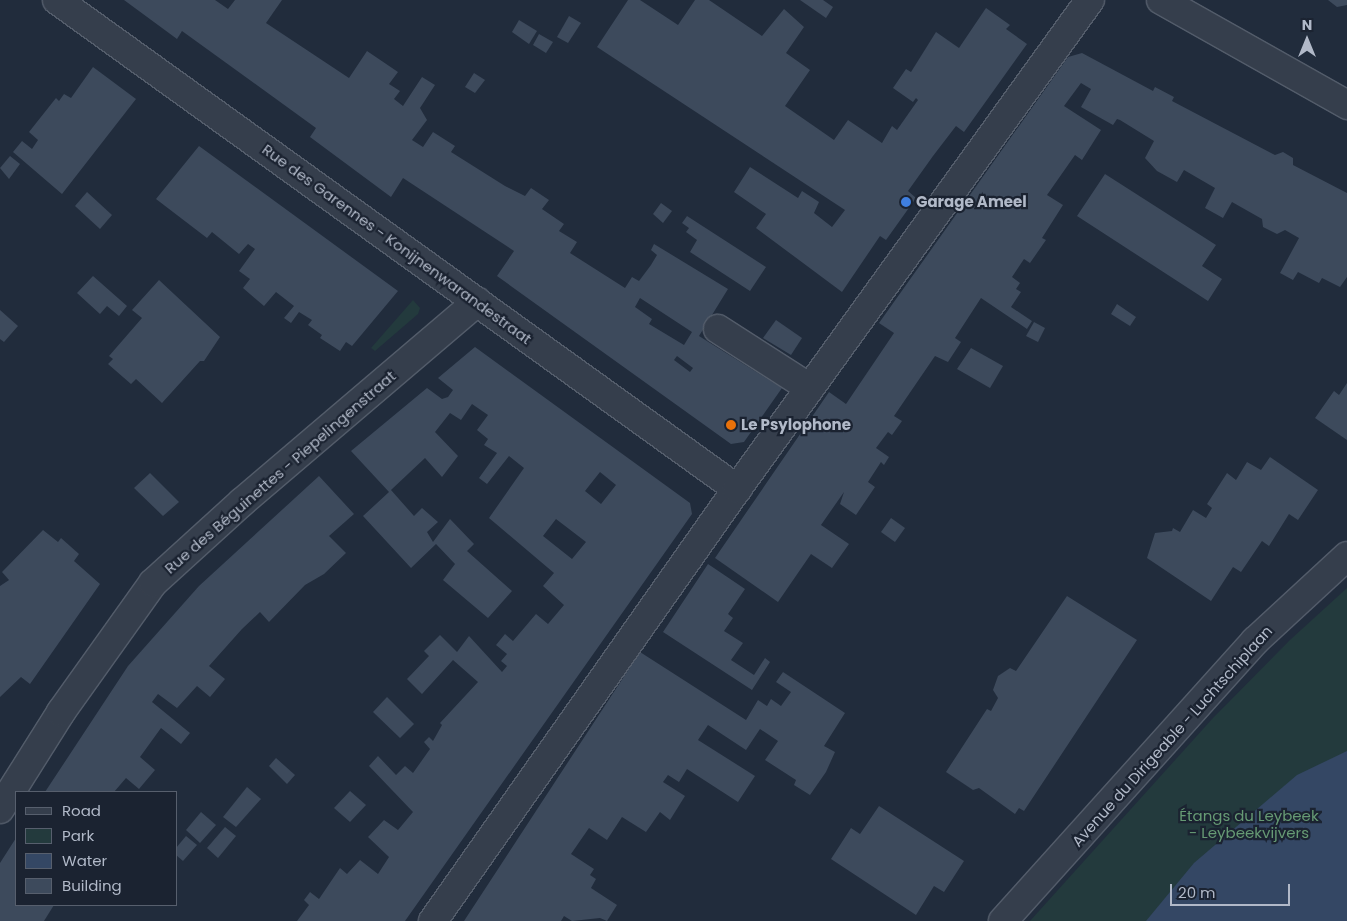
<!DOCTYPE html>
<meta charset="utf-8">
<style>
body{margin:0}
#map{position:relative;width:1347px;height:921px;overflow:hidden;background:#212c3c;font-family:Poppins,sans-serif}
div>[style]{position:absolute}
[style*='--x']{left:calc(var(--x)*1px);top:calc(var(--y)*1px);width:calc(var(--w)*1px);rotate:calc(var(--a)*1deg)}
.green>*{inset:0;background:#233a3d}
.water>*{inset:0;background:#344764}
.building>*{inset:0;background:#3d4a5c}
.roads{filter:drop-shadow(1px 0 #535c6a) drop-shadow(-1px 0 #535c6a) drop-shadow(0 1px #535c6a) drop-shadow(0 -1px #535c6a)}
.minor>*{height:28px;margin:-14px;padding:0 14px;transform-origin:14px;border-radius:14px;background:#353e4c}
.dots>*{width:14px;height:14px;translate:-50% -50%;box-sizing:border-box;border:2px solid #1b2331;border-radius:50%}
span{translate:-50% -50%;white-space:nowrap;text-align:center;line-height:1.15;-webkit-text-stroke:4.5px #1b2331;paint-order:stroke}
.poi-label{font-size:15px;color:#b1b9c8;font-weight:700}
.left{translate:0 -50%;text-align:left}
.street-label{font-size:15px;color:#b1b9c8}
.park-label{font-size:15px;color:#669a74}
.legend{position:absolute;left:15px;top:791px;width:162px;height:115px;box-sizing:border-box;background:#1b2331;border:1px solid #575f6d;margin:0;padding:6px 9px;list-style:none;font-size:15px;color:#b1b9c8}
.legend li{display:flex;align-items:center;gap:10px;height:25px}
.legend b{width:25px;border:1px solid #575f6d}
.north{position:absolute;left:1282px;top:15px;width:50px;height:50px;-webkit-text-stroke:4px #1b2331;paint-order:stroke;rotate:0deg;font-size:14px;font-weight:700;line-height:20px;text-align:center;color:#b1b9c8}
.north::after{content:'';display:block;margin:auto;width:18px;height:22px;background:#b1b9c8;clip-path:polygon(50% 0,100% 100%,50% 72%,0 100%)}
.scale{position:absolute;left:1170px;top:884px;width:120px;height:22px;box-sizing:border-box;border:2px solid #b1b9c8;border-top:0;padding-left:6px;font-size:15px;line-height:18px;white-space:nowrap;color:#b1b9c8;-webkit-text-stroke:4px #1b2331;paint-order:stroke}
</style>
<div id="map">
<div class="green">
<i style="clip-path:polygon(413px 300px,420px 308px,418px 314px,375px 351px,371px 348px)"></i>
<i style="clip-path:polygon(1347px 588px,1347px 921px,1030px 921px,1213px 718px,1290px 640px)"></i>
</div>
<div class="water">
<i style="clip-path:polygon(1347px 751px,1347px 921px,1146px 921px,1194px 863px,1297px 775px)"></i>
</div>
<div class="building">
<i style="clip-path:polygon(evenodd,124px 0,215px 0,228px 9px,235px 0,282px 0,266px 23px,349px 78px,367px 51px,398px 72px,389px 84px,400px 91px,394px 99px,403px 106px,422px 77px,435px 85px,420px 108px,427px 120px,412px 140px,423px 147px,433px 132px,455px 146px,451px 152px,505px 186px,525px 196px,531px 188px,549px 200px,542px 209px,564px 224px,559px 231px,577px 242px,570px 253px,625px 288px,632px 277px,639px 281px,651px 265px,657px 255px,651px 250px,654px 244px,728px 289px,699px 336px,782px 388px,744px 442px,731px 444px,497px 276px,514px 251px,403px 178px,391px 197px,310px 137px,316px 128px,182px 31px,177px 39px,124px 0,640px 298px,692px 332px,684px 345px,649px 324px,652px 319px,635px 307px,640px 298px,124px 0,677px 356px,693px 368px,690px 372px,674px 360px,677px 356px)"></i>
<i style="clip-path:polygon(628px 0,640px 0,678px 25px,695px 0,709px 0,762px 36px,784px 9px,804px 27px,786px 53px,810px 70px,785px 106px,834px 140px,848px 120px,882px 143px,892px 126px,897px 130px,918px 100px,916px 98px,913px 102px,893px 88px,906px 69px,911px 72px,936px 32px,959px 48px,986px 8px,1010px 25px,1006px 29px,1027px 44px,964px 132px,956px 126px,933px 156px,908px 191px,916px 198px,886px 240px,880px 236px,842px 292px,756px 228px,766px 214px,734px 192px,750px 167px,798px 198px,802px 191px,819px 202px,814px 213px,832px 227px,845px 210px,597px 47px)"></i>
<i style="clip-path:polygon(800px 0,823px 0,833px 7px,826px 18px)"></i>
<i style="clip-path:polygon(1328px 0,1347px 0,1347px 5px,1337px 7px)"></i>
<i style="clip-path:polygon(569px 16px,581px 23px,568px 43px,557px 37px)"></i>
<i style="clip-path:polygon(519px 20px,537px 31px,529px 44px,512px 32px)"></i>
<i style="clip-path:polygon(539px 34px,553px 42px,546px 53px,533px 45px)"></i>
<i style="clip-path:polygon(1082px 53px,1153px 91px,1155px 87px,1174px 97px,1172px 101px,1275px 155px,1283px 152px,1293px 158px,1293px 165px,1347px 193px,1347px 277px,1340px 287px,1322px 278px,1319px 283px,1298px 272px,1293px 280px,1280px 273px,1299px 238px,1285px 230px,1277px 234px,1263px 227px,1262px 219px,1232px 202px,1223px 218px,1205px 208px,1215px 188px,1184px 170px,1177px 182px,1157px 171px,1145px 158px,1154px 141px,1120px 120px,1117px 119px,1113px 125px,1081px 107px,1091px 89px,1081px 83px,1064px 106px,1101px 130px,1082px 160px,1075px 155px,1047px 195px,1063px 205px,1042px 238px,1046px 240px,1030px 263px,1024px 259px,1012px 277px,1020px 283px,1016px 289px,1021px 292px,1011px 307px,1032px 321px,1027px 329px,981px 298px,955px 338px,961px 342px,948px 362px,935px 356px,894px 416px,902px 421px,892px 435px,888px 432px,876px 448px,889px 457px,884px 465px,881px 462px,868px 482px,875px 487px,856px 515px,840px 504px,844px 492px,821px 525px,849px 544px,832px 568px,811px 554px,778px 602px,715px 558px,829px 392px,846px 404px,894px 333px,879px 323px,1068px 57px)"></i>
<i style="clip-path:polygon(93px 67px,136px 99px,62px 194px,13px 152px,22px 141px,32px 149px,38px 140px,29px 132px,56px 98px,59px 101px,64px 94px,71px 98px)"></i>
<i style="clip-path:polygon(474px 73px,485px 80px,475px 93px,465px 87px)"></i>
<i style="clip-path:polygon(199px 146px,398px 291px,352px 346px,346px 342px,340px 351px,320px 338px,322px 335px,308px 325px,312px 320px,299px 312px,291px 323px,284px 318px,294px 306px,276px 292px,264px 306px,243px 288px,250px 279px,239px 271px,255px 249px,248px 244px,239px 254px,212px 232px,207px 238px,156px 199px)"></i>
<i style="clip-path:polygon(10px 156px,20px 164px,9px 179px,0 168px)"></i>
<i style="clip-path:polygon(1105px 174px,1216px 245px,1202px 266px,1222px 279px,1208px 301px,1077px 216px)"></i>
<i style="clip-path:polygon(87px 192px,112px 215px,100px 229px,75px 206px)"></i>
<i style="clip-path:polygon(661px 203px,672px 211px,663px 223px,653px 214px)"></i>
<i style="clip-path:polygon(687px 216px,766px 267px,750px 291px,690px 252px,697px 240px,686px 232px,689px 228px,682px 223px)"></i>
<i style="clip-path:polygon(93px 276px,127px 306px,119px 316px,107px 306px,100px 314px,77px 293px)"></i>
<i style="clip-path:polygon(159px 280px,220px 337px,204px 361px,200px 361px,162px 403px,136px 379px,131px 384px,108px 364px,113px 359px,109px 356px,142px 318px,132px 310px)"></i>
<i style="clip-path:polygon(1117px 304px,1136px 317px,1130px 326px,1111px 314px)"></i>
<i style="clip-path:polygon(0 310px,18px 326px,4px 342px,0 339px)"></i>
<i style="clip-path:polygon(776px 320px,802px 338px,791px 355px,763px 338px)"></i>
<i style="clip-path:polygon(1034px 322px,1045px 328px,1038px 342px,1026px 336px)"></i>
<i style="clip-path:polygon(evenodd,475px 347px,690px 503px,692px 514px,405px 921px,297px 921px,309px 905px,304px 900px,310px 892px,319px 899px,340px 868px,347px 874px,360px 860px,378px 874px,389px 857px,368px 837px,384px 820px,398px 830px,413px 812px,369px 766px,378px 756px,396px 775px,405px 766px,413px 773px,430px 749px,424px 742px,429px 737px,433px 741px,442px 725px,440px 723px,478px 682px,453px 660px,422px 694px,407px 679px,429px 656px,424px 651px,440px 635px,457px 652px,469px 636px,502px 672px,507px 666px,501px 661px,507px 654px,496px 645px,505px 634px,513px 641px,536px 614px,548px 624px,564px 605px,543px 586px,554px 573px,489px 518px,524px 468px,509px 456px,487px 484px,479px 478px,497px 453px,484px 445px,488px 439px,477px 430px,488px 415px,472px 404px,461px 420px,450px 413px,435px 432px,458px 456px,442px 477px,425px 458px,391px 490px,414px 516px,422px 508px,438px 522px,427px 532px,433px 542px,450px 519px,474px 544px,467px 551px,512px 591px,488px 618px,443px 580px,455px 564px,436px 544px,411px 568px,363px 516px,389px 492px,351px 451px,427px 388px,442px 399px,448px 397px,453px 390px,438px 378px,475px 347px,600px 472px,616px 485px,601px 504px,585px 491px,600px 472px,475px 347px,556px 519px,586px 542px,572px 559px,543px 536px,556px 519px)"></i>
<i style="clip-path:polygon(971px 348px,1003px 366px,990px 388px,957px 369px)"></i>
<i style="clip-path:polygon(1347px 383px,1347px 440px,1315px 418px,1334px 391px,1339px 395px)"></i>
<i style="clip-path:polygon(1270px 457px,1318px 490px,1298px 520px,1289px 514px,1269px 546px,1262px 541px,1241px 572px,1233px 567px,1211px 601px,1147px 558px,1155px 533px,1172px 531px,1173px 528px,1180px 532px,1193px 510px,1206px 518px,1212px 508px,1207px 504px,1227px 473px,1236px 480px,1247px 462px,1261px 470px)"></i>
<i style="clip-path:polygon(150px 473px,179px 502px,163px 516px,134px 488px)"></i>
<i style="clip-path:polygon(319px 476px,354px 514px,329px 536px,346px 553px,324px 574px,305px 585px,269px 622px,260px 612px,242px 629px,209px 666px,225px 679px,210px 697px,197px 686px,177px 708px,158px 694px,152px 702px,190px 733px,181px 744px,161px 728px,140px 757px,155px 770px,139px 789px,126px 778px,114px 792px,45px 792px,128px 666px,199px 586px)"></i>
<i style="clip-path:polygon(891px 518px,905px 528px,895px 542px,881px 532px)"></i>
<i style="clip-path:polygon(43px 530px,58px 542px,61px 538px,79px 554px,74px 561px,100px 584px,30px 684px,21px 677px,0 697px,0 586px,9px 580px,2px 572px)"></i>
<i style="clip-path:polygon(708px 564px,745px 589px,728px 614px,733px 618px,724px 631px,743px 643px,731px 660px,754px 675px,765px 658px,770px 662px,752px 690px,663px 632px)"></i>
<i style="clip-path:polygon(1067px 596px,1137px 640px,1024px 811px,1019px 808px,1015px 814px,979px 788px,973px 790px,946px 772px,987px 709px,991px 711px,998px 698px,993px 690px,998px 676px,1010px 668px,1016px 671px)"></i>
<i style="clip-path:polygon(640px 652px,746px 720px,758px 700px,767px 706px,771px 699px,781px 706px,791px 692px,776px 682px,783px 672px,845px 713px,824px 746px,835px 752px,826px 772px,810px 795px,794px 785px,796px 780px,765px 760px,778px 741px,760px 729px,746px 750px,708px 725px,698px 740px,755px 776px,738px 802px,687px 769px,679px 782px,668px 775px,663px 782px,685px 796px,670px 820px,660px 812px,646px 832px,622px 817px,607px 840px,589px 828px,571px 854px,594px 869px,590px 875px,596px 879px,591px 888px,617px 905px,607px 921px,600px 918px,572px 921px,564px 916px,561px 921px,464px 921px)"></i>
<i style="clip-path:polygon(387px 697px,414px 724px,400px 738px,373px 712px)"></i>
<i style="clip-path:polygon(276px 758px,295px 775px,287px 784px,269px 766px)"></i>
<i style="clip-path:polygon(247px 787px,261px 799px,236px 827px,223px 817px)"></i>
<i style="clip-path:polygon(350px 791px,366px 805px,350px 822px,334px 808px)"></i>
<i style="clip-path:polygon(879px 806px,964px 861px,944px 892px,934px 886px,916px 915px,831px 859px,851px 828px,860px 834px)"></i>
<i style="clip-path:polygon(201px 812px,216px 825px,200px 843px,186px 830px)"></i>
<i style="clip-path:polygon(225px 827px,236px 836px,218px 858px,207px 848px)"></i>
<i style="clip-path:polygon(186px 836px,197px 845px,183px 861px,176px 855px,176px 848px)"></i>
<i style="clip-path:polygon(16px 838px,16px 905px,54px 905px,44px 921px,0 921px,0 863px)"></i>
</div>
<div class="roads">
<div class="minor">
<i style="--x:57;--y:0;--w:838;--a:35.72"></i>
<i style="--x:1161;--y:0;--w:214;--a:29.4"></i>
<i style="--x:718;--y:329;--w:109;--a:32.7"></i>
<i style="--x:0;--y:809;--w:115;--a:-57.8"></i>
<i style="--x:61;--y:712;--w:158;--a:-54.5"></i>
<i style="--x:153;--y:583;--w:120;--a:-42.3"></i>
<i style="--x:242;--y:502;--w:309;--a:-40.4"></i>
<i style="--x:433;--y:921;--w:528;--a:-54.87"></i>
<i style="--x:737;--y:489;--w:603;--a:-54.18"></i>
<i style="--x:1003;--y:921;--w:377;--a:-48"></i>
<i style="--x:1255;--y:641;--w:125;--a:-42.7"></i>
</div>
</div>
<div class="dots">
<i style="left:906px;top:202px;background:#3f7fe0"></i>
<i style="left:731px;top:425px;background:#e8710a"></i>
</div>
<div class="poi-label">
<span class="left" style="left:916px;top:202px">Garage Ameel</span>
<span class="left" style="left:741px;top:425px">Le Psylophone</span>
</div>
<div class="street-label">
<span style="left:397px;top:244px;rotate:36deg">Rue des Garennes - Konijnenwarandestraat</span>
<span style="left:280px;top:472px;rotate:-41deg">Rue des Béguinettes - Piepelingenstraat</span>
<span style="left:1172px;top:736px;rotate:-48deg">Avenue du Dirigeable - Luchtschiplaan</span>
</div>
<div class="park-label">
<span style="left:1249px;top:824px">Étangs du Leybeek<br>- Leybeekvijvers</span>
</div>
<ul class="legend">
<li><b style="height:6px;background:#353e4c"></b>Road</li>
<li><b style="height:14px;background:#233a3d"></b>Park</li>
<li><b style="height:14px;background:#344764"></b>Water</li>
<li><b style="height:14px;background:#3d4a5c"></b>Building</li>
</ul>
<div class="north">N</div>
<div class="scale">20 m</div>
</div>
